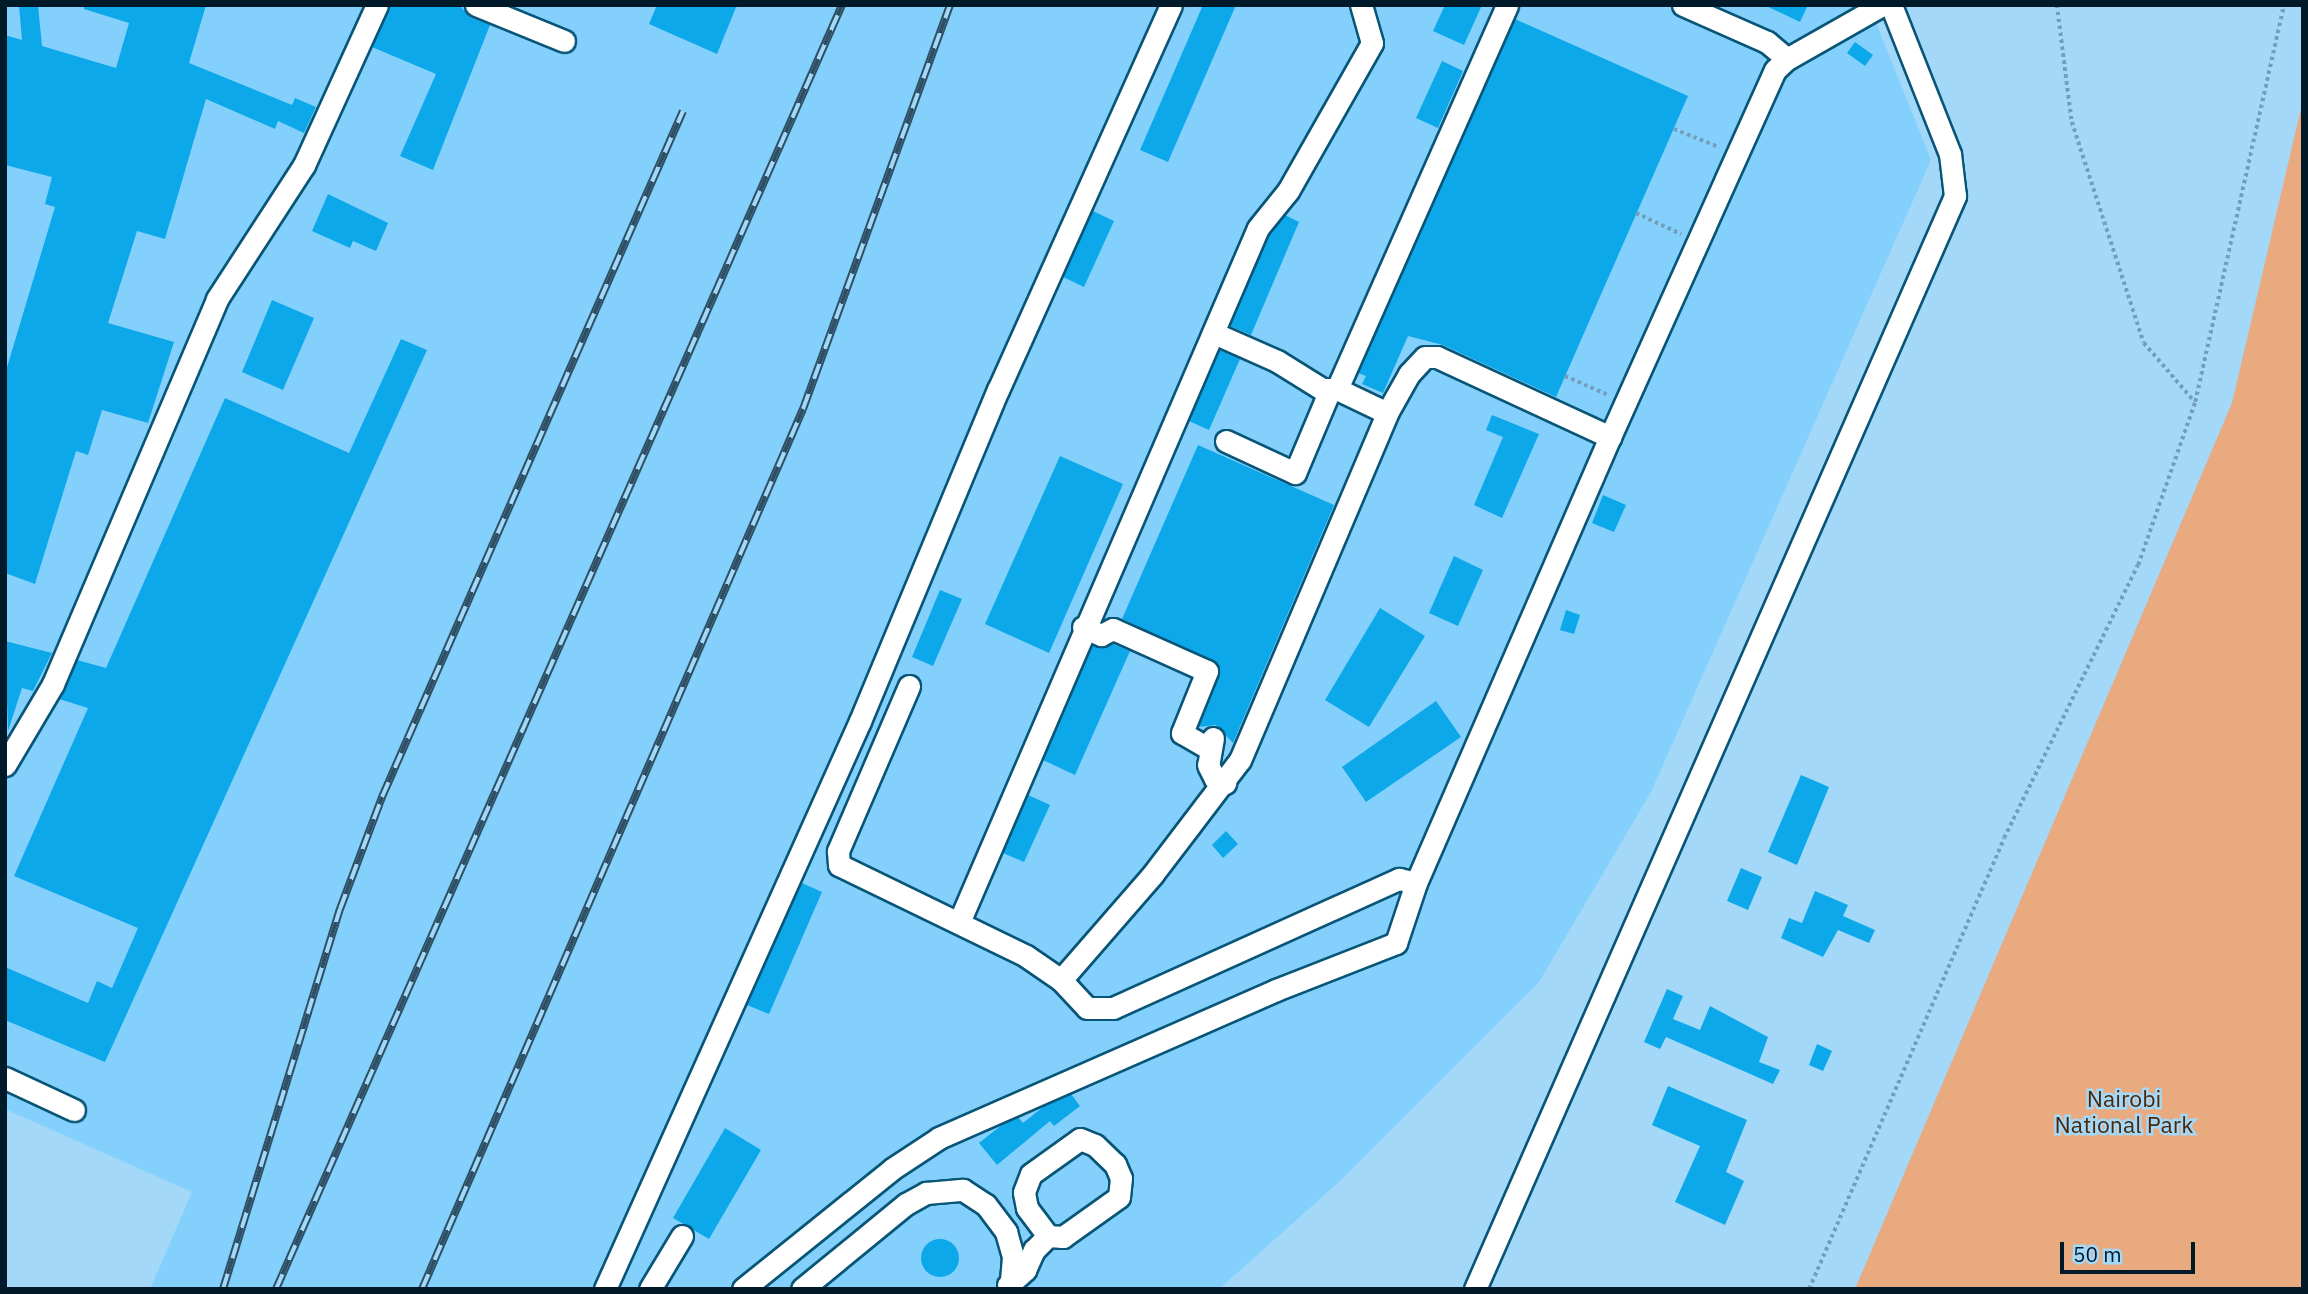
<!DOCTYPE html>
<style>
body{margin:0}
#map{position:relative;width:2308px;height:1294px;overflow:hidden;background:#a4d8f8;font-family:"IBM Plex Sans",sans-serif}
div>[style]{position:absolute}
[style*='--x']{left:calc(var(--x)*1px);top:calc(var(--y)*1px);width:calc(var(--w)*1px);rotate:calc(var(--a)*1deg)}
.built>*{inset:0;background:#84d0fc}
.green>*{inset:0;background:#e8aa7e}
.building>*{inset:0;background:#0da8e9}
.round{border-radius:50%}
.path>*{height:3.5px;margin-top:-1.75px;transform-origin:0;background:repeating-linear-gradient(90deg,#729eb9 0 3.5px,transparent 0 7px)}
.roads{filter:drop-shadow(2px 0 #085577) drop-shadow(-2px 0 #085577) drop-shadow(0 2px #085577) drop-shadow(0 -2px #085577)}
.minor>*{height:21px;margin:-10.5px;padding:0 10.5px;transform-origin:10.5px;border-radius:10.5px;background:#fff}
.rail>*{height:8px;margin-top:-4px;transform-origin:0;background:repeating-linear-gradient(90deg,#a4d8f8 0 16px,#2f5064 0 32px);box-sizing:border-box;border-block:2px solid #2f5064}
span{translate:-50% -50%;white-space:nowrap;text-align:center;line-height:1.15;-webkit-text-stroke:5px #a4d8f8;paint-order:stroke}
.park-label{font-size:23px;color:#4d2707}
.frame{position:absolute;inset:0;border:7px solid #001a29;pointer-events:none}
.scale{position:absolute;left:2060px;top:1242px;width:135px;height:32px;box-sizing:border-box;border:4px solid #001a29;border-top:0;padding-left:9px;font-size:21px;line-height:24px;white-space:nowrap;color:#001a29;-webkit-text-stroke:5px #a4d8f8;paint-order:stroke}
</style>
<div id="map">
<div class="built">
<i style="clip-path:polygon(5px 5px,1869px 5px,1931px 160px,1651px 792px,1539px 982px,1339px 1182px,1219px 1289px,150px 1289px,192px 1192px,5px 1109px)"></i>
</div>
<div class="green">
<i style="clip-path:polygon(2303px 100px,2303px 1289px,1855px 1289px,2232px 403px)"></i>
</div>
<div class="building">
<i style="clip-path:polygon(19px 5px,38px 5px,42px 46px,116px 68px,129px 23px,84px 9px,84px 5px,206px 5px,189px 63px,292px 105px,295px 98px,316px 107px,304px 133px,278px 121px,275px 129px,206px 99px,165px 239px,137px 231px,108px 323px,174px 342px,148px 423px,102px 410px,88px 455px,76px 451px,35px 584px,5px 573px,5px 374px,55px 207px,45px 204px,52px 177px,5px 165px,5px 35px,22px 40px)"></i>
<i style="clip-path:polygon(390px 5px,459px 5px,470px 17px,490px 25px,433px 170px,400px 156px,436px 74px,372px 47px)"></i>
<i style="clip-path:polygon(657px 5px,737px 5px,717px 54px,649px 24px)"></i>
<i style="clip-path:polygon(1203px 5px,1236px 5px,1168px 162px,1140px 150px)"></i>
<i style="clip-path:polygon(1445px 5px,1482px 5px,1464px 45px,1433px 31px)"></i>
<i style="clip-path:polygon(1764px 5px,1808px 5px,1800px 22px)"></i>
<i style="clip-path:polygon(1515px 19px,1688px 96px,1556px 397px,1443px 345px,1408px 336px,1383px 393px,1362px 384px,1366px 376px,1358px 373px)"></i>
<i style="clip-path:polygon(1855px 42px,1873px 55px,1865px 66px,1847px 53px)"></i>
<i style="clip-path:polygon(1442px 61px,1463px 71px,1438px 128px,1416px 118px)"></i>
<i style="clip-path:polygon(328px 194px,388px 223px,376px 251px,353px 241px,350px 248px,312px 231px)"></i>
<i style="clip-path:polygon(1093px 211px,1114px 221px,1084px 287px,1063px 277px)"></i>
<i style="clip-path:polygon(1285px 215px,1299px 222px,1251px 335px,1230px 326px,1269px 235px)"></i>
<i style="clip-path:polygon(272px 300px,314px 318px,283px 390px,242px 372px)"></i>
<i style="clip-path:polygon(401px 339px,427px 350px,105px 1062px,5px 1020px,5px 967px,88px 1003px,97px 981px,112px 988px,138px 928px,14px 876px,88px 708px,59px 699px,77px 660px,106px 668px,225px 398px,349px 453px)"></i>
<i style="clip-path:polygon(1220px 350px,1240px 359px,1209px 430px,1189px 421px)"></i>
<i style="clip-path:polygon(1492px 415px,1539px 434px,1502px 518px,1474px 505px,1503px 437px,1486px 430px)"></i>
<i style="clip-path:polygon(1198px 445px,1334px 505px,1233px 743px,1216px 725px,1198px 727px,1219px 676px,1217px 663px,1122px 619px)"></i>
<i style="clip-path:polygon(1060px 456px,1123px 484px,1049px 653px,985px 624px)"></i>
<i style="clip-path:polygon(1603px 495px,1626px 505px,1614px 532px,1592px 523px)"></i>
<i style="clip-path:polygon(1454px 556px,1483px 570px,1458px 626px,1429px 613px)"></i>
<i style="clip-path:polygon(940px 590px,962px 599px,933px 666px,912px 657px)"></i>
<i style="clip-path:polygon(1380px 608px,1425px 636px,1369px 727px,1325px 700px)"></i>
<i style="clip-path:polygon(1566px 610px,1580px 615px,1574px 634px,1560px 630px)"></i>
<i style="clip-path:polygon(5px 641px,52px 653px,33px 691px,22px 688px,8px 731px)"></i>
<i style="clip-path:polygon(1113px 644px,1130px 651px,1075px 775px,1043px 760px,1092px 646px)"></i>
<i style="clip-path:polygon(1436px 701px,1461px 737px,1366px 802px,1342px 767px)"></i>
<i style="clip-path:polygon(1801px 775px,1829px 787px,1797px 865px,1768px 852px)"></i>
<i style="clip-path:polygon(1028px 795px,1050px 805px,1024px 862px,1003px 853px)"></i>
<i style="clip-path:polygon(1226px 831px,1238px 844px,1223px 858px,1212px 845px)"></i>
<i style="clip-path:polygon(1741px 868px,1762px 877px,1748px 910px,1727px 901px)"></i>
<i style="clip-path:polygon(802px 883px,822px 892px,769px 1014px,747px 1005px)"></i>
<i style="clip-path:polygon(1815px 891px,1848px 905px,1843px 916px,1875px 930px,1869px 943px,1838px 930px,1823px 957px,1781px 938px,1789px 918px,1802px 923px)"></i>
<i style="clip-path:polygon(1667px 989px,1683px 996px,1673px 1019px,1700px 1030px,1710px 1006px,1768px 1037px,1759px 1062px,1780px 1070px,1773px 1084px,1666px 1037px,1660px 1049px,1644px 1042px)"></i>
<i style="clip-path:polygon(1817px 1044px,1832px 1051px,1823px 1071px,1809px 1065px)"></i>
<i style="clip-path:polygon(1668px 1086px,1747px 1120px,1726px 1172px,1744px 1181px,1725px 1225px,1675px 1202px,1700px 1146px,1652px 1125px)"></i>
<i style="clip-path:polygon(1071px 1094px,1080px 1106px,1054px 1126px,1050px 1121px,997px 1165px,979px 1143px,1003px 1124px,1018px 1117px,1023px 1123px,1043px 1107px)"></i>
<i style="clip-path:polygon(725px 1128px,761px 1150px,709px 1239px,673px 1218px)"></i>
<i class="round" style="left:921px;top:1239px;width:38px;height:38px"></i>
</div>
<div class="path">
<i style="--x:2057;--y:5;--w:118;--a:82.7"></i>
<i style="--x:2072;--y:122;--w:232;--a:72"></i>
<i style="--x:2144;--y:343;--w:78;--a:49.2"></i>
<i style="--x:1674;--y:129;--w:48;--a:21.8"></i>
<i style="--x:1636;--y:213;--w:50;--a:25"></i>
<i style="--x:1565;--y:376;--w:47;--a:23.8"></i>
<i style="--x:1809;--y:1289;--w:491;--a:-66.6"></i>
<i style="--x:2004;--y:838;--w:304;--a:-63.9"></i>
<i style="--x:2138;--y:565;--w:173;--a:-70.7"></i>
<i style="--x:2195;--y:402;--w:407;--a:-77.4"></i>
</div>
<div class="roads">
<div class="minor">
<i style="--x:476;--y:5;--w:95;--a:22.2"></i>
<i style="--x:1683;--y:5;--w:92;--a:23.8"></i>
<i style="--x:1767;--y:42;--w:26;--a:40"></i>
<i style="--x:1787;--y:59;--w:109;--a:-29.6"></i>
<i style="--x:1216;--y:334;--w:67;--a:23.9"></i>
<i style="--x:1277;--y:361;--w:53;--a:31.9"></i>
<i style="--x:1322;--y:389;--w:15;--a:0"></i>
<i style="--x:1337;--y:389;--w:55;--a:25.6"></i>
<i style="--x:1337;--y:389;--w:420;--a:-66.1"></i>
<i style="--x:1226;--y:441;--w:76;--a:24.9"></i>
<i style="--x:1295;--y:473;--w:88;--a:-67.2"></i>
<i style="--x:1083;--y:627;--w:20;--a:24"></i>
<i style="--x:1101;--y:635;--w:13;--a:-27"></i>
<i style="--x:1113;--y:629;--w:103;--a:24.1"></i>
<i style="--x:1207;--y:671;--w:67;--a:112"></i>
<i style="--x:1182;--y:733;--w:30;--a:30"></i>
<i style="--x:909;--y:686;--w:180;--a:113.3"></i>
<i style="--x:838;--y:851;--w:14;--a:86"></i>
<i style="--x:839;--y:865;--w:208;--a:25.9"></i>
<i style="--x:1026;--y:956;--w:42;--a:34.4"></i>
<i style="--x:1061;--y:980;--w:38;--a:47"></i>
<i style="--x:1087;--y:1008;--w:26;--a:0"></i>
<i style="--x:1113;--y:1008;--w:314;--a:-24.3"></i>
<i style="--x:1399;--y:879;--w:17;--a:13"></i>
<i style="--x:1213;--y:738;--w:27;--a:100"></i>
<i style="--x:1208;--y:765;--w:16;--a:63"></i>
<i style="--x:1215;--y:779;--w:11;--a:22"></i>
<i style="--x:5;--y:765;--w:94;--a:-59.3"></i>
<i style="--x:53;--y:684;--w:418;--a:-66.9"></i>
<i style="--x:217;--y:299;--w:160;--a:-57"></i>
<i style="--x:304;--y:165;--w:176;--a:-65.5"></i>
<i style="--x:960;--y:920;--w:753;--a:-66.7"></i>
<i style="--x:1258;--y:228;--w:48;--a:-51"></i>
<i style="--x:1288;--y:191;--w:170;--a:-60.4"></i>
<i style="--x:1372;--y:43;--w:40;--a:-106"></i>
<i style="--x:1061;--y:980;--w:140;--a:-49"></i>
<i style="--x:1153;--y:874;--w:143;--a:-52.7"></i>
<i style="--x:1240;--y:760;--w:377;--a:-67"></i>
<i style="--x:1387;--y:413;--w:45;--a:-60.6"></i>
<i style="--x:1409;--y:374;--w:23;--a:-47"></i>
<i style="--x:1425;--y:357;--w:12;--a:0"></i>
<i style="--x:1437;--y:357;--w:191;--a:24.8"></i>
<i style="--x:5;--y:1078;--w:76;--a:24.9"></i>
<i style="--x:1080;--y:1139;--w:16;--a:22"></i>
<i style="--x:1095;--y:1145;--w:28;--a:44"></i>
<i style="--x:1115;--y:1164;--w:15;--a:67"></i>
<i style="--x:1121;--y:1178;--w:19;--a:96"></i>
<i style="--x:1119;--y:1197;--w:69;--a:144.5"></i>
<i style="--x:1063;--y:1237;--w:15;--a:-176"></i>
<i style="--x:1048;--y:1236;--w:35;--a:-127"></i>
<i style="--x:1027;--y:1208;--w:16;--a:-101"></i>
<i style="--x:1024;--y:1192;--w:19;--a:-69"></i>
<i style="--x:1031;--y:1174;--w:60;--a:-35.5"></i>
<i style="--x:1008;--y:1285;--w:23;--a:-41"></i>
<i style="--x:1025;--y:1270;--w:22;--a:-66"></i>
<i style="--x:1034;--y:1250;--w:20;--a:-45"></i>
<i style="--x:605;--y:1289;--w:623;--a:-65.82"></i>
<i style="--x:860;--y:721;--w:359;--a:-67.4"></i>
<i style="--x:998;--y:390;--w:422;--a:-65.8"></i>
<i style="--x:650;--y:1289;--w:62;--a:-58.9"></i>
<i style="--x:743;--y:1289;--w:191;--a:-38.8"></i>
<i style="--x:892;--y:1169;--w:56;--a:-33.4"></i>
<i style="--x:939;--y:1138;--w:368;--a:-23.7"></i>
<i style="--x:1276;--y:990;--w:129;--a:-21.4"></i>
<i style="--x:1396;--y:943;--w:63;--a:-71.6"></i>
<i style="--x:1416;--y:883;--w:486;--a:-66.5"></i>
<i style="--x:1610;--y:437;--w:402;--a:-65.8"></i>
<i style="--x:1775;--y:70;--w:16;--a:-43"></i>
<i style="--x:802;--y:1289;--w:134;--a:-39.3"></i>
<i style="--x:906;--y:1204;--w:23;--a:-29"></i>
<i style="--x:926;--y:1193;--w:37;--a:-5"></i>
<i style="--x:963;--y:1190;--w:27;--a:33"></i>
<i style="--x:986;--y:1205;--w:34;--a:53"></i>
<i style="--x:1006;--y:1232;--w:26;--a:74"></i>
<i style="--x:1013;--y:1257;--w:25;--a:95"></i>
<i style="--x:1475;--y:1289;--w:1194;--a:-66.29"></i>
<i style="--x:1955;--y:196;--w:42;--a:-96.8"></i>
<i style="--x:1950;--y:154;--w:160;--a:-111.6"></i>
</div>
</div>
<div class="rail">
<i style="--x:223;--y:1289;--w:398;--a:-72.9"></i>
<i style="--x:340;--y:909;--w:120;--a:-69.4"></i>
<i style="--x:382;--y:797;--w:749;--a:-66.31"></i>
<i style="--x:276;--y:1289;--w:1403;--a:-66.21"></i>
<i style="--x:422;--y:1289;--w:959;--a:-66.59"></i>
<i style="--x:803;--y:409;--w:430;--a:-70"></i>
</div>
<div class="park-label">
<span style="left:2124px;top:1111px">Nairobi<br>National Park</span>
</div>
<div class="frame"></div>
<div class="scale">50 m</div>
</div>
